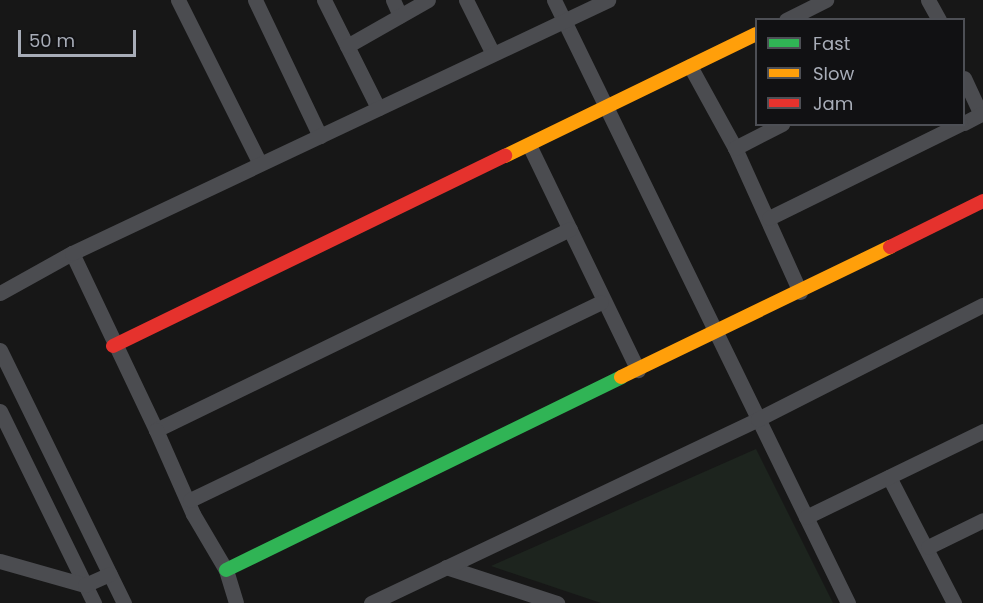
<!DOCTYPE html>
<style>
body{margin:0}
#map{position:relative;width:983px;height:603px;overflow:hidden;background:#171717;font-family:Poppins,sans-serif}
div>[style]{position:absolute}
[style*='--x']{left:calc(var(--x)*1px);top:calc(var(--y)*1px);width:calc(var(--w)*1px);rotate:calc(var(--a)*1deg)}
.green>*{inset:0;background:#1d241e}
.street>*{height:15px;margin:-7.5px;padding:0 7.5px;transform-origin:7.5px;border-radius:7.5px;background:#4b4c50}
.fast>*{height:14px;margin:-7px;padding:0 7px;transform-origin:7px;border-radius:7px;background:#30b455}
.slow>*{height:14px;margin:-7px;padding:0 7px;transform-origin:7px;border-radius:7px;background:#ff9f0a}
.jam>*{height:14px;margin:-7px;padding:0 7px;transform-origin:7px;border-radius:7px;background:#e5322d}
span{translate:-50% -50%;white-space:nowrap;text-align:center;line-height:1.15;-webkit-text-stroke:5px #111113;paint-order:stroke}
.legend{position:absolute;left:755px;top:18px;width:210px;height:108px;box-sizing:border-box;background:#111113;border:2px solid #4d4f55;margin:0;padding:8px 10px;list-style:none;font-size:18px;color:#a8adb8}
.legend li{display:flex;align-items:center;gap:12px;height:30px}
.legend b{width:30px;border:2px solid #4d4f55}
.scale{position:absolute;left:18px;top:30px;width:118px;height:27px;box-sizing:border-box;border:3px solid #a8adb8;border-top:0;padding-left:8px;font-size:18px;line-height:21px;white-space:nowrap;color:#a8adb8;-webkit-text-stroke:4px #111113;paint-order:stroke}
</style>
<div id="map">
<div class="green">
<i style="clip-path:polygon(756px 449px,833px 603px,601px 603px,491px 566px)"></i>
</div>
<div class="street">
<i style="--x:178;--y:0;--w:183;--a:63.4"></i>
<i style="--x:255;--y:0;--w:151;--a:64.5"></i>
<i style="--x:324;--y:0;--w:121;--a:63.4"></i>
<i style="--x:393;--y:0;--w:17;--a:66"></i>
<i style="--x:466;--y:0;--w:60;--a:63.4"></i>
<i style="--x:554;--y:0;--w:671;--a:64.01"></i>
<i style="--x:928;--y:0;--w:23;--a:61"></i>
<i style="--x:786;--y:20;--w:45;--a:-26.6"></i>
<i style="--x:347;--y:46;--w:93;--a:-29.6"></i>
<i style="--x:690;--y:66;--w:94;--a:61.2"></i>
<i style="--x:735;--y:148;--w:158;--a:65.7"></i>
<i style="--x:964;--y:78;--w:40;--a:65"></i>
<i style="--x:981;--y:114;--w:19;--a:152"></i>
<i style="--x:530;--y:147;--w:248;--a:64.2"></i>
<i style="--x:735;--y:148;--w:53;--a:-27.1"></i>
<i style="--x:769;--y:218;--w:213;--a:-26.2"></i>
<i style="--x:72;--y:253;--w:196;--a:64.6"></i>
<i style="--x:156;--y:430;--w:460;--a:-25.9"></i>
<i style="--x:0;--y:293;--w:82;--a:-29.1"></i>
<i style="--x:72;--y:253;--w:593;--a:-25.27"></i>
<i style="--x:0;--y:350;--w:282;--a:63.9"></i>
<i style="--x:0;--y:411;--w:214;--a:63.9"></i>
<i style="--x:156;--y:430;--w:92;--a:66.2"></i>
<i style="--x:193;--y:514;--w:65;--a:59.5"></i>
<i style="--x:226;--y:570;--w:34;--a:73"></i>
<i style="--x:889;--y:477;--w:142;--a:62.7"></i>
<i style="--x:190;--y:500;--w:456;--a:-25.7"></i>
<i style="--x:806;--y:517;--w:197;--a:-25.9"></i>
<i style="--x:928;--y:547;--w:61;--a:-26.1"></i>
<i style="--x:0;--y:561;--w:88;--a:15.8"></i>
<i style="--x:85;--y:585;--w:27;--a:-24"></i>
<i style="--x:446;--y:567;--w:117;--a:18"></i>
<i style="--x:371;--y:603;--w:429;--a:-25.4"></i>
<i style="--x:758;--y:419;--w:252;--a:-26.9"></i>
</div>
<div class="fast">
<i style="--x:226;--y:570;--w:440;--a:-26"></i>
</div>
<div class="slow">
<i style="--x:505;--y:156;--w:279;--a:-25.9"></i>
<i style="--x:621;--y:377;--w:299;--a:-25.8"></i>
</div>
<div class="jam">
<i style="--x:890;--y:247;--w:104;--a:-26.3"></i>
<i style="--x:113;--y:346;--w:436;--a:-25.9"></i>
</div>
<ul class="legend">
<li><b style="height:8px;background:#30b455"></b>Fast</li>
<li><b style="height:8px;background:#ff9f0a"></b>Slow</li>
<li><b style="height:8px;background:#e5322d"></b>Jam</li>
</ul>
<div class="scale">50 m</div>
</div>
